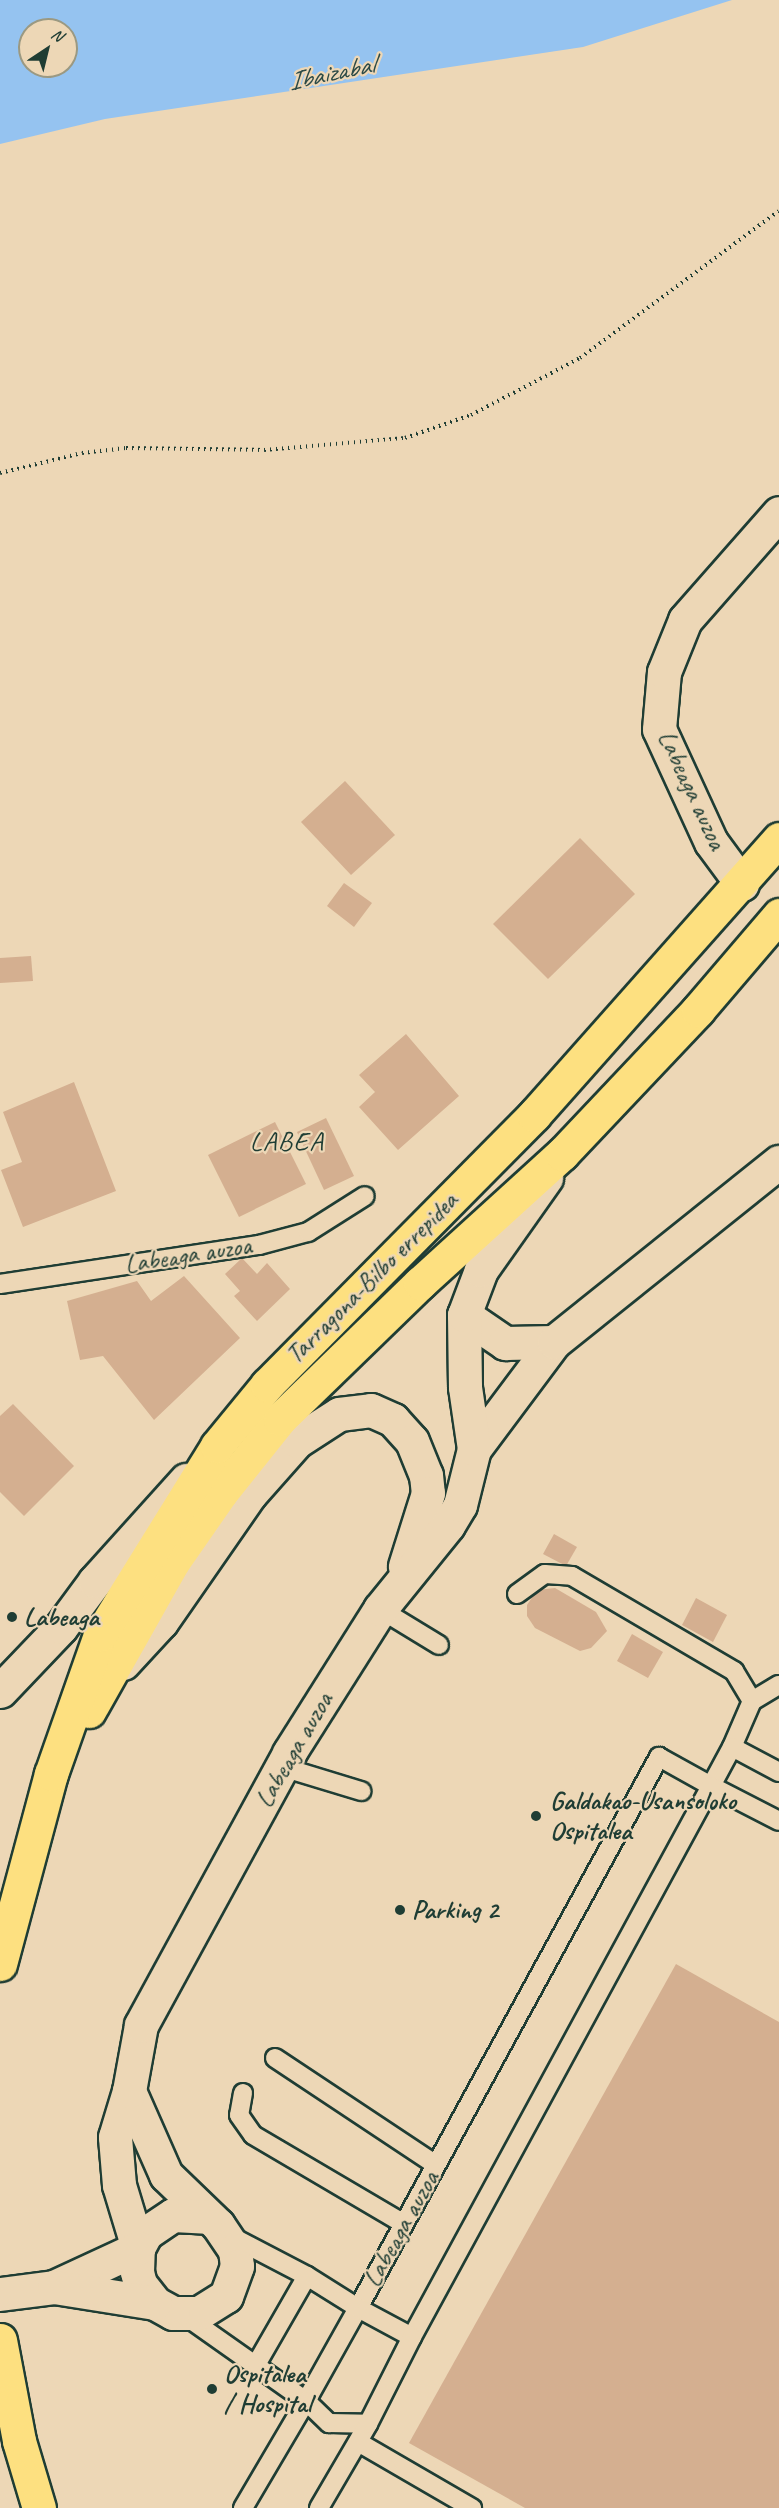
<!DOCTYPE html>
<style>
body{margin:0}
#map{position:relative;width:779px;height:2508px;overflow:hidden;background:#edd7b6;font-family:Caveat,sans-serif}
div>[style]{position:absolute}
[style*='--x']{left:calc(var(--x)*1px);top:calc(var(--y)*1px);width:calc(var(--w)*1px);rotate:calc(var(--a)*1deg)}
.water>*{inset:0;background:#95c3f0}
.building>*{inset:0;background:#d4af90}
.path>*{height:4px;margin-top:-2px;transform-origin:0;background:repeating-linear-gradient(90deg,#1f3d34 0 1.5px,transparent 0 6px)}
.roads{filter:drop-shadow(2px 0 #1f3d34) drop-shadow(-2px 0 #1f3d34) drop-shadow(0 2px #1f3d34) drop-shadow(0 -2px #1f3d34)}
.lane>*{height:18px;margin:-9px;padding:0 9px;transform-origin:9px;border-radius:9px;background:#edd7b6}
.street>*{height:33px;margin:-16.5px;padding:0 16.5px;transform-origin:16.5px;border-radius:16.5px;background:#edd7b6}
.highway>*{height:33px;margin:-16.5px;padding:0 16.5px;transform-origin:16.5px;border-radius:16.5px;background:#fde080}
.dots>*{width:16px;height:16px;translate:-50% -50%;box-sizing:border-box;border:3px solid #edd7b6;border-radius:50%}
span{translate:-50% -50%;white-space:nowrap;text-align:center;line-height:1.15;-webkit-text-stroke:4.5px #edd7b6;paint-order:stroke}
.street-label{font-size:26px;color:#1f3d34}
.poi-label{font-size:26px;color:#1f3d34;font-weight:700}
.left{translate:0 -50%;text-align:left}
.water-label{font-size:27px;color:#2b4a47;font-style:italic}
.neighbourhood-label{font-size:27px;color:#1f3d34;letter-spacing:1.5px}
.north{position:absolute;left:18px;top:18px;width:60px;height:60px;box-sizing:border-box;background:#edd7b6;border:2px solid #9b9982;border-radius:50%;rotate:35deg;font-size:16px;font-weight:700;line-height:24px;text-align:center;color:#1f3d34}
.north::after{content:'';display:block;margin:auto;width:21px;height:27px;background:#1f3d34;clip-path:polygon(50% 0,100% 100%,50% 72%,0 100%)}
</style>
<div id="map">
<div class="water">
<i style="clip-path:polygon(evenodd,0 0,732px 0,583px 47px,105px 119px,0 144px,0 0,30px 30px,66px 30px,66px 66px,30px 66px,30px 30px)"></i>
</div>
<div class="building">
<i style="clip-path:polygon(345px 781px,395px 835px,351px 875px,301px 822px)"></i>
<i style="clip-path:polygon(580px 838px,635px 894px,548px 979px,493px 924px)"></i>
<i style="clip-path:polygon(344px 883px,372px 903px,354px 927px,327px 906px)"></i>
<i style="clip-path:polygon(31px 956px,33px 981px,0 983px,0 958px)"></i>
<i style="clip-path:polygon(406px 1034px,459px 1096px,398px 1150px,359px 1107px,375px 1092px,359px 1075px)"></i>
<i style="clip-path:polygon(74px 1082px,116px 1191px,23px 1227px,1px 1170px,22px 1162px,3px 1112px)"></i>
<i style="clip-path:polygon(326px 1118px,354px 1176px,324px 1190px,297px 1132px)"></i>
<i style="clip-path:polygon(275px 1122px,306px 1184px,239px 1217px,208px 1155px)"></i>
<i style="clip-path:polygon(242px 1258px,257px 1274px,267px 1263px,290px 1289px,257px 1321px,234px 1296px,240px 1291px,225px 1274px)"></i>
<i style="clip-path:polygon(184px 1276px,240px 1338px,154px 1420px,103px 1356px,80px 1360px,67px 1301px,137px 1281px,151px 1301px)"></i>
<i style="clip-path:polygon(13px 1404px,74px 1466px,24px 1516px,0 1492px,0 1416px)"></i>
<i style="clip-path:polygon(554px 1534px,577px 1547px,566px 1566px,543px 1554px)"></i>
<i style="clip-path:polygon(555px 1588px,596px 1612px,607px 1631px,591px 1648px,580px 1651px,535px 1628px,527px 1616px,527px 1605px,537px 1590px)"></i>
<i style="clip-path:polygon(696px 1598px,727px 1615px,713px 1642px,682px 1625px)"></i>
<i style="clip-path:polygon(632px 1634px,663px 1652px,648px 1678px,617px 1661px)"></i>
<i style="clip-path:polygon(676px 1964px,779px 2022px,779px 2508px,525px 2508px,409px 2443px)"></i>
</div>
<div class="path">
<i style="--x:0;--y:473;--w:84;--a:-13.7"></i>
<i style="--x:82;--y:453;--w:44;--a:-6.5"></i>
<i style="--x:126;--y:448;--w:138;--a:0.8"></i>
<i style="--x:264;--y:450;--w:142;--a:-4.9"></i>
<i style="--x:405;--y:438;--w:70;--a:-19.2"></i>
<i style="--x:471;--y:415;--w:123;--a:-27.6"></i>
<i style="--x:580;--y:358;--w:247;--a:-36.5"></i>
</div>
<div class="roads">
<div class="lane">
<i style="--x:0;--y:1284;--w:262;--a:-8.6"></i>
<i style="--x:259;--y:1245;--w:51;--a:-14.9"></i>
<i style="--x:308;--y:1232;--w:67;--a:-32.3"></i>
<i style="--x:517;--y:1594;--w:34;--a:-36"></i>
<i style="--x:545;--y:1574;--w:27;--a:4"></i>
<i style="--x:572;--y:1576;--w:188;--a:30.4"></i>
<i style="--x:734;--y:1671;--w:35;--a:59"></i>
<i style="--x:380;--y:1609;--w:69;--a:31.4"></i>
<i style="--x:732;--y:1747;--w:50;--a:-66.5"></i>
<i style="--x:752;--y:1701;--w:31;--a:-31"></i>
<i style="--x:282;--y:1767;--w:83;--a:16.9"></i>
<i style="--x:779;--y:1772;--w:53;--a:-152"></i>
<i style="--x:732;--y:1747;--w:44;--a:118.3"></i>
<i style="--x:711;--y:1786;--w:76;--a:27.2"></i>
<i style="--x:275;--y:2058;--w:193;--a:33.6"></i>
<i style="--x:243;--y:2093;--w:22;--a:100"></i>
<i style="--x:239;--y:2115;--w:24;--a:55"></i>
<i style="--x:253;--y:2135;--w:175;--a:30.5"></i>
<i style="--x:184;--y:2315;--w:149;--a:35.2"></i>
<i style="--x:306;--y:2401;--w:107;--a:-60.8"></i>
<i style="--x:358;--y:2308;--w:628;--a:-61.35"></i>
<i style="--x:659;--y:1757;--w:60;--a:29.1"></i>
<i style="--x:711;--y:1786;--w:627;--a:118.49"></i>
<i style="--x:412;--y:2337;--w:61;--a:-151.8"></i>
<i style="--x:358;--y:2308;--w:60;--a:-147.9"></i>
<i style="--x:307;--y:2276;--w:87;--a:-152.5"></i>
<i style="--x:257;--y:2363;--w:100;--a:-60.1"></i>
<i style="--x:358;--y:2442;--w:132;--a:30.1"></i>
<i style="--x:243;--y:2508;--w:124;--a:-59.5"></i>
<i style="--x:306;--y:2401;--w:32;--a:44"></i>
<i style="--x:329;--y:2423;--w:39;--a:1"></i>
<i style="--x:319;--y:2508;--w:97;--a:-59.7"></i>
<i style="--x:368;--y:2424;--w:97;--a:-63.2"></i>
</div>
<div class="street">
<i style="--x:742;--y:884;--w:52;--a:-126.4"></i>
<i style="--x:711;--y:842;--w:124;--a:-114.7"></i>
<i style="--x:659;--y:729;--w:57;--a:-85"></i>
<i style="--x:664;--y:672;--w:56;--a:-68"></i>
<i style="--x:685;--y:620;--w:142;--a:-48.7"></i>
<i style="--x:464;--y:1315;--w:50;--a:34.3"></i>
<i style="--x:505;--y:1343;--w:49;--a:-1.2"></i>
<i style="--x:474;--y:1449;--w:134;--a:-53.2"></i>
<i style="--x:554;--y:1342;--w:288;--a:-38.7"></i>
<i style="--x:123;--y:1663;--w:56;--a:-47.2"></i>
<i style="--x:161;--y:1622;--w:156;--a:-55.2"></i>
<i style="--x:250;--y:1494;--w:71;--a:-48.4"></i>
<i style="--x:297;--y:1441;--w:50;--a:-32.7"></i>
<i style="--x:339;--y:1414;--w:32;--a:-7"></i>
<i style="--x:371;--y:1410;--w:24;--a:24"></i>
<i style="--x:393;--y:1420;--w:28;--a:48"></i>
<i style="--x:412;--y:1441;--w:37;--a:68"></i>
<i style="--x:426;--y:1475;--w:18;--a:84"></i>
<i style="--x:428;--y:1493;--w:77;--a:107.5"></i>
<i style="--x:0;--y:1691;--w:88;--a:-46.4"></i>
<i style="--x:61;--y:1627;--w:57;--a:-53.5"></i>
<i style="--x:95;--y:1581;--w:136;--a:-48"></i>
<i style="--x:129;--y:2091;--w:92;--a:66.2"></i>
<i style="--x:166;--y:2175;--w:72;--a:43.9"></i>
<i style="--x:218;--y:2225;--w:30;--a:56"></i>
<i style="--x:235;--y:2250;--w:16;--a:83"></i>
<i style="--x:237;--y:2266;--w:32;--a:110"></i>
<i style="--x:226;--y:2296;--w:32;--a:148"></i>
<i style="--x:199;--y:2313;--w:26;--a:180"></i>
<i style="--x:173;--y:2313;--w:21;--a:-151"></i>
<i style="--x:155;--y:2303;--w:24;--a:-128"></i>
<i style="--x:140;--y:2284;--w:12;--a:-104"></i>
<i style="--x:137;--y:2272;--w:24;--a:-88"></i>
<i style="--x:138;--y:2248;--w:17;--a:-62"></i>
<i style="--x:146;--y:2233;--w:32;--a:-34"></i>
<i style="--x:173;--y:2215;--w:33;--a:3"></i>
<i style="--x:138;--y:2248;--w:66;--a:-106.8"></i>
<i style="--x:119;--y:2185;--w:48;--a:-94.8"></i>
<i style="--x:115;--y:2137;--w:48;--a:-73.1"></i>
<i style="--x:129;--y:2091;--w:67;--a:-79.7"></i>
<i style="--x:141;--y:2025;--w:310;--a:-61.4"></i>
<i style="--x:289;--y:1753;--w:170;--a:-57.7"></i>
<i style="--x:380;--y:1609;--w:108;--a:-51"></i>
<i style="--x:448;--y:1525;--w:23;--a:-59"></i>
<i style="--x:460;--y:1505;--w:58;--a:-76"></i>
<i style="--x:474;--y:1449;--w:63;--a:-98.3"></i>
<i style="--x:465;--y:1387;--w:72;--a:-90.8"></i>
<i style="--x:464;--y:1315;--w:48;--a:-69.3"></i>
<i style="--x:481;--y:1270;--w:113;--a:-54.8"></i>
<i style="--x:54;--y:2287;--w:93;--a:-24.9"></i>
<i style="--x:0;--y:2294;--w:54;--a:-7.4"></i>
<i style="--x:54;--y:2287;--w:102;--a:9"></i>
</div>
<div class="highway">
<i style="--x:89;--y:1711;--w:171;--a:-60.6"></i>
<i style="--x:173;--y:1562;--w:84;--a:-55.2"></i>
<i style="--x:221;--y:1493;--w:95;--a:-51.4"></i>
<i style="--x:280;--y:1419;--w:195;--a:-44.2"></i>
<i style="--x:420;--y:1283;--w:192;--a:-42.3"></i>
<i style="--x:562;--y:1154;--w:198;--a:-46.6"></i>
<i style="--x:698;--y:1010;--w:125;--a:-49.5"></i>
<i style="--x:0;--y:1964;--w:197;--a:-75"></i>
<i style="--x:51;--y:1774;--w:147;--a:-70.6"></i>
<i style="--x:100;--y:1635;--w:222;--a:-58.2"></i>
<i style="--x:217;--y:1446;--w:79;--a:-50.7"></i>
<i style="--x:267;--y:1385;--w:380;--a:-45.3"></i>
<i style="--x:534;--y:1115;--w:369;--a:-48.4"></i>
<i style="--x:0;--y:2340;--w:103;--a:79.3"></i>
<i style="--x:19;--y:2441;--w:70;--a:73.4"></i>
</div>
</div>
<div class="dots">
<i style="left:12px;top:1617px;background:#1f3d34"></i>
<i style="left:536px;top:1816px;background:#1f3d34"></i>
<i style="left:400px;top:1910px;background:#1f3d34"></i>
<i style="left:212px;top:2389px;background:#1f3d34"></i>
</div>
<div class="street-label">
<span style="left:692px;top:790px;rotate:65deg">Labeaga auzoa</span>
<span style="left:188px;top:1255px;rotate:-9deg">Labeaga auzoa</span>
<span style="left:372px;top:1278px;rotate:-45deg">Tarragona-Bilbo errepidea</span>
<span style="left:294px;top:1750px;rotate:-60deg">Labeaga auzoa</span>
<span style="left:401px;top:2229px;rotate:-61deg">Labeaga auzoa</span>
</div>
<div class="poi-label">
<span class="left" style="left:24px;top:1617px">Labeaga</span>
<span class="left" style="left:550px;top:1816px">Galdakao-Usansoloko<br>Ospitalea</span>
<span class="left" style="left:412px;top:1910px">Parking 2</span>
<span class="left" style="left:224px;top:2389px">Ospitalea<br>/ Hospital</span>
</div>
<div class="water-label">
<span style="left:331px;top:73px;rotate:-12deg">Ibaizabal</span>
</div>
<div class="neighbourhood-label">
<span style="left:287px;top:1142px">LABEA</span>
</div>
<div class="north">N</div>
</div>
